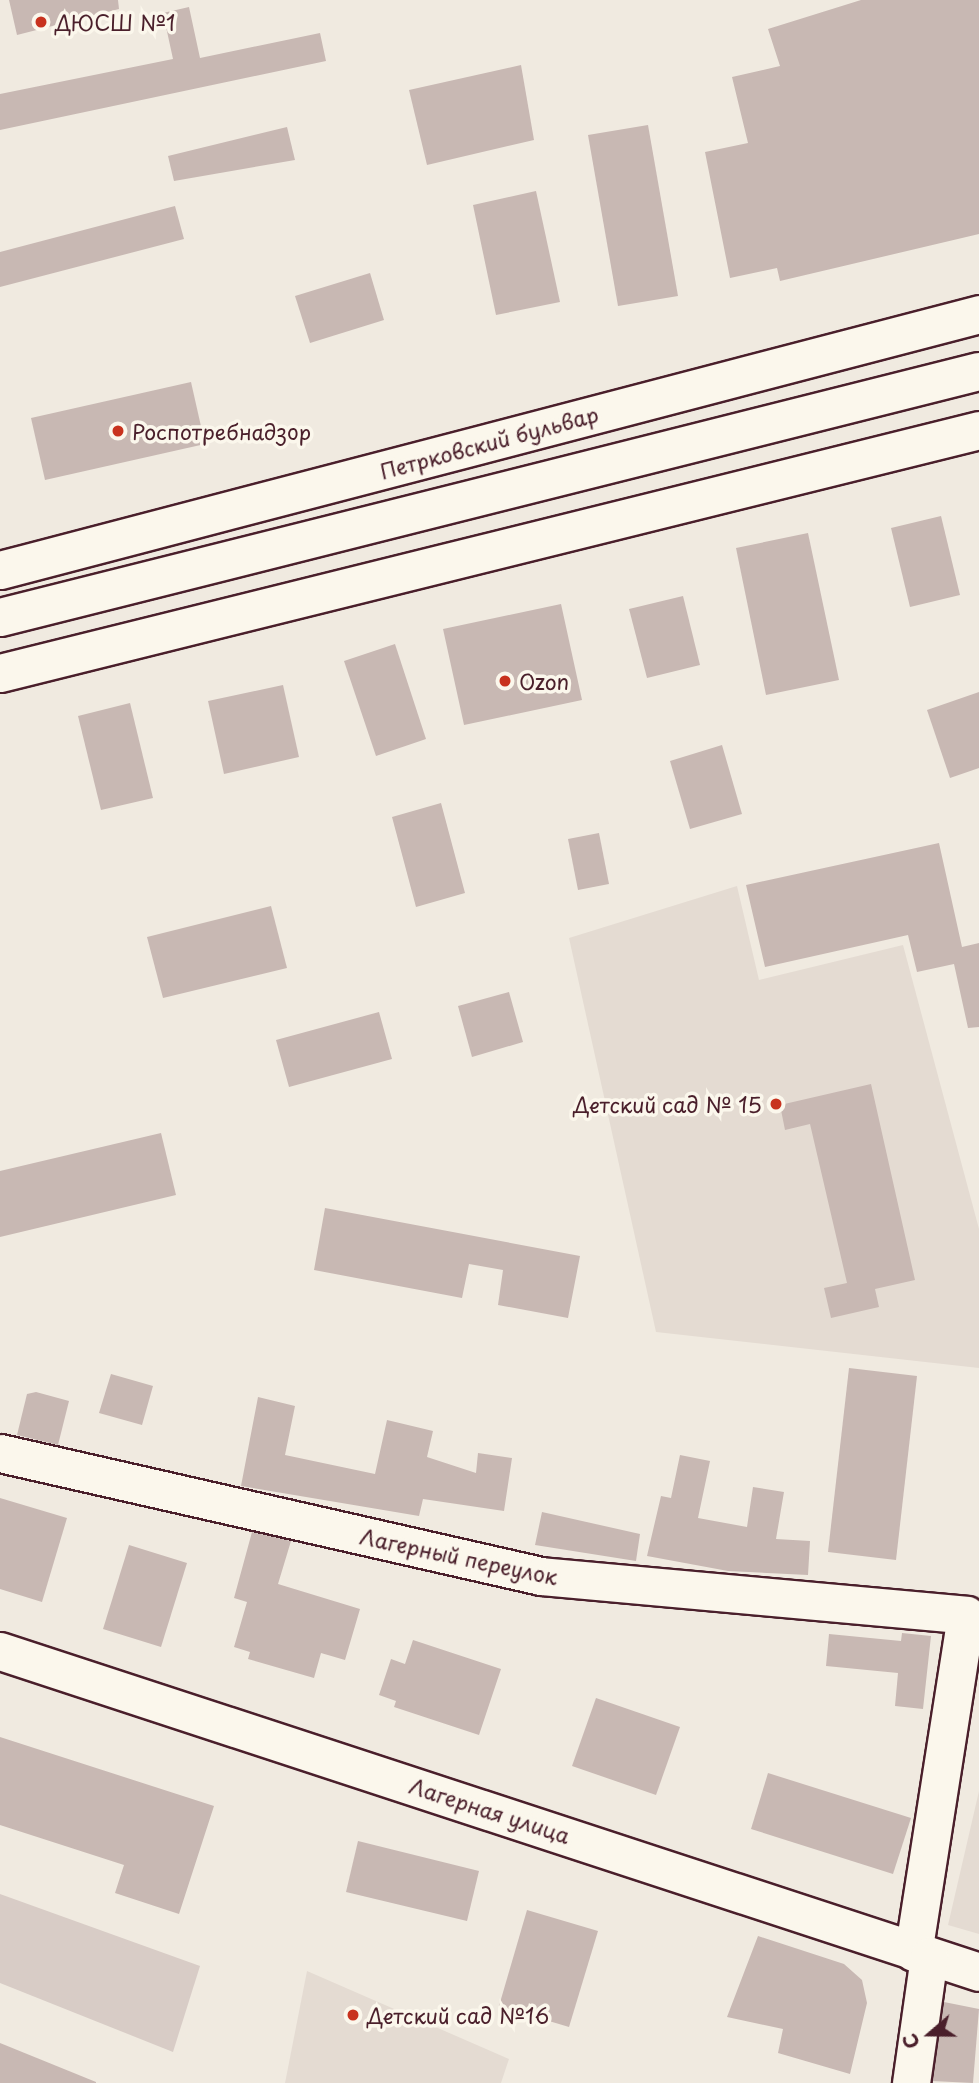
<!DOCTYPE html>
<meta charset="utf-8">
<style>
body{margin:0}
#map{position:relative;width:979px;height:2083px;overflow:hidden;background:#f0eae0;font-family:"Playpen Sans",sans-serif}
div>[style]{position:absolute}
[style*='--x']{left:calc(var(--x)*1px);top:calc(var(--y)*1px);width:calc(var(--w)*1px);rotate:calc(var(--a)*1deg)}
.built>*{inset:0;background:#e4dbd2}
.green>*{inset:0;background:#d8ccc6}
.building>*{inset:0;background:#c8b8b3}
.roads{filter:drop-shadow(2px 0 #4a1f2b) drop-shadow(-2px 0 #4a1f2b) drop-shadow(0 2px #4a1f2b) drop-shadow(0 -2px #4a1f2b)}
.street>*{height:37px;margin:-18.5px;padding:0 18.5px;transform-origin:18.5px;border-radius:18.5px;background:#fbf7ec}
.dots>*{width:19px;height:19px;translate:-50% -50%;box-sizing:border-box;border:4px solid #fbf7ec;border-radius:50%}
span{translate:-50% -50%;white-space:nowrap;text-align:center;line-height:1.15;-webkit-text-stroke:7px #fbf7ec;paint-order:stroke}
.poi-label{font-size:21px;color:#4a1f2b}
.left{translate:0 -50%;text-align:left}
.right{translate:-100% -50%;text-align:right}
.street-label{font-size:21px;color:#4a1f2b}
.north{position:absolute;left:895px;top:1999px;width:70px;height:70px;-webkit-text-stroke:5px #fbf7ec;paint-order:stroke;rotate:250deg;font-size:19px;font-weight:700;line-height:28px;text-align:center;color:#4a1f2b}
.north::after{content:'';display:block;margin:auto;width:24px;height:32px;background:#4a1f2b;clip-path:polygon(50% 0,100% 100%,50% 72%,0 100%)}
</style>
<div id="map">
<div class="built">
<i style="clip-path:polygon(737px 886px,759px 980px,903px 945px,979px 1229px,979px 1368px,656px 1332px,569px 938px)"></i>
<i style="clip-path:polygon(979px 1791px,979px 1934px,948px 1925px)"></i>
<i style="clip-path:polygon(307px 1971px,509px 2059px,501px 2083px,285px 2083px)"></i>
</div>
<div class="green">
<i style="clip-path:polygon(0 1894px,200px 1966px,173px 2052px,0 1983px)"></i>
</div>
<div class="building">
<i style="clip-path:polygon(9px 0,118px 0,119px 9px,17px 35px)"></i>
<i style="clip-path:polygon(861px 0,979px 0,979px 234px,780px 281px,777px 268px,730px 278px,705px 152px,748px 143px,732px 77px,780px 66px,768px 29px)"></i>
<i style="clip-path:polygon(189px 7px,200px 58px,320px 33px,326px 61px,0 130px,0 94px,173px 59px,163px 13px)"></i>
<i style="clip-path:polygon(521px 65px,534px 140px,427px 165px,409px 90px)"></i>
<i style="clip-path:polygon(648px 125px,678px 296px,618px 306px,588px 135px)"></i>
<i style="clip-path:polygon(287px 127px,295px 160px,174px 181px,168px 156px)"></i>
<i style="clip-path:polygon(536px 191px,560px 302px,496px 315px,473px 205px)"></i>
<i style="clip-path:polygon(175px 206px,184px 239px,0 287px,0 252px)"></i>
<i style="clip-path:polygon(370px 273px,384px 320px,310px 343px,295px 296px)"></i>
<i style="clip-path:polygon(191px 382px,205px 444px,45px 480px,31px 418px)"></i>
<i style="clip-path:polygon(941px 516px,960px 595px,910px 607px,891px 528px)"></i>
<i style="clip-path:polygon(808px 533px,839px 680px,766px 695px,736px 548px)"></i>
<i style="clip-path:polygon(683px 596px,700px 665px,647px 678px,629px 609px)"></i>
<i style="clip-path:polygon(561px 604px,582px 700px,464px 725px,443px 629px)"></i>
<i style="clip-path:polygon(395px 644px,426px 739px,376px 756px,344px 661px)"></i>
<i style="clip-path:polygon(283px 685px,299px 757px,224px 774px,208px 701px)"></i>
<i style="clip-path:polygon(979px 692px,979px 768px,950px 778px,927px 710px)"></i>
<i style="clip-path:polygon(130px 703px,153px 798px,101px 810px,78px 716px)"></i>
<i style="clip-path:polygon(722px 745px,742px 814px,690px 829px,670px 761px)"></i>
<i style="clip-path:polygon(441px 803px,465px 893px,416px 907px,392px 817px)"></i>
<i style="clip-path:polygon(599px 833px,609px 884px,578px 890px,568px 839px)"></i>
<i style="clip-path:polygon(939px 843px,962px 947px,979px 943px,979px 1027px,968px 1028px,954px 964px,917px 972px,908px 935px,765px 967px,746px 885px)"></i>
<i style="clip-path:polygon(271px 906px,287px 968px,163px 998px,147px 937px)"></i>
<i style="clip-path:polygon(509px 992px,523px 1042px,472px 1057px,458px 1006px)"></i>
<i style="clip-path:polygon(379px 1012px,392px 1059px,289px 1087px,276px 1040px)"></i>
<i style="clip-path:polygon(871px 1084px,915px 1280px,875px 1289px,879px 1307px,831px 1318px,824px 1288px,847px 1283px,810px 1124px,785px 1130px,780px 1105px)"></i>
<i style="clip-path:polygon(161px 1133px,176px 1195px,0 1237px,0 1171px)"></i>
<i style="clip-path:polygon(325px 1208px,580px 1256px,568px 1318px,498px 1305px,503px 1270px,469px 1264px,462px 1298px,314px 1270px)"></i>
<i style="clip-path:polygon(849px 1368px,917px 1376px,896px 1560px,828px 1552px)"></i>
<i style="clip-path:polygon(111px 1374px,153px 1386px,142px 1425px,99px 1413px)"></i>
<i style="clip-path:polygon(36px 1392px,69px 1401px,58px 1445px,17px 1435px,27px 1394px)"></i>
<i style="clip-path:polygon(258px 1397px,295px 1406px,285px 1455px,375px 1474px,387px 1420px,433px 1431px,427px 1457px,476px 1473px,478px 1453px,512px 1458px,504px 1511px,423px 1499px,419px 1516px,241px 1486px)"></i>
<i style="clip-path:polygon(680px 1455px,710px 1461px,698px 1518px,747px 1527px,753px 1487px,784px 1492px,776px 1539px,810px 1541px,808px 1575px,728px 1571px,647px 1556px,661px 1496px,671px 1498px)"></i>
<i style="clip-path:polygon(0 1498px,67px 1518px,42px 1602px,0 1589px)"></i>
<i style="clip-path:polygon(542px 1512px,640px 1534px,636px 1561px,535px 1545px)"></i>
<i style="clip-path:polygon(252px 1532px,291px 1541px,278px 1584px,360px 1609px,345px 1660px,321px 1653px,314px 1678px,248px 1659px,250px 1652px,234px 1647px,247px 1602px,234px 1598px)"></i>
<i style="clip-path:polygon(129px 1545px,187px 1563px,161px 1647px,103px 1629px)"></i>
<i style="clip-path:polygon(902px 1633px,931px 1636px,923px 1709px,895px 1706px,898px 1673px,826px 1666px,829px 1634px,901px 1641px)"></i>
<i style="clip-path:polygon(413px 1640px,501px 1669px,479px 1735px,394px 1707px,396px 1701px,379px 1695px,391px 1659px,405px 1664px)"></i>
<i style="clip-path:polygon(596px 1698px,680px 1727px,656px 1795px,572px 1766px)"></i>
<i style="clip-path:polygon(0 1737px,214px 1806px,179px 1914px,115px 1893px,124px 1865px,0 1825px)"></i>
<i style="clip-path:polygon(768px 1773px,911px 1818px,893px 1874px,751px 1829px)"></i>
<i style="clip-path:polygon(358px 1841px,479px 1871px,467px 1921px,346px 1892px)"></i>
<i style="clip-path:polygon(527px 1910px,598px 1931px,569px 2027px,499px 2006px)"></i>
<i style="clip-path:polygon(758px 1936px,844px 1964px,862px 1980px,867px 2003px,850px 2074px,778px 2053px,783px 2029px,727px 2017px)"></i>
<i style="clip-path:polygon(944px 2002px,979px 2009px,973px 2083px,932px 2081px)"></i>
<i style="clip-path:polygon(0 2043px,96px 2082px,96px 2083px,0 2083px)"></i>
</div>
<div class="roads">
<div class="street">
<i style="--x:0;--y:570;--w:1012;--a:-14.65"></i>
<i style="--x:0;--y:617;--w:1009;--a:-14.11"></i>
<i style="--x:0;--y:673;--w:1009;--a:-13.94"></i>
<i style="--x:0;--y:1453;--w:555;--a:12.81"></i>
<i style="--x:541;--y:1576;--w:427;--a:5.2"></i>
<i style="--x:966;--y:1615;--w:341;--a:98.9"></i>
<i style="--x:0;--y:1651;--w:1030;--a:18.15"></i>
<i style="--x:911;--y:2083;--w:128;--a:-81.9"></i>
</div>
</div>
<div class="dots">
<i style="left:41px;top:22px;background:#c8321e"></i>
<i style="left:118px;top:431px;background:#c8321e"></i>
<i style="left:505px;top:681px;background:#c8321e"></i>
<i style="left:776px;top:1104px;background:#c8321e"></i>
<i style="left:353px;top:2015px;background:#c8321e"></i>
</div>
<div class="poi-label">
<span class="left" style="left:55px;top:22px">ДЮСШ №1</span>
<span class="left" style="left:132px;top:431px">Роспотребнадзор</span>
<span class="left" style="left:519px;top:681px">Ozon</span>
<span class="right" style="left:762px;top:1104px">Детский сад № 15</span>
<span class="left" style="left:367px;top:2015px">Детский сад №16</span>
</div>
<div class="street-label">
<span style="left:489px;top:442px;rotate:-15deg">Петрковский бульвар</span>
<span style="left:459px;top:1556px;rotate:12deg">Лагерный переулок</span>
<span style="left:490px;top:1810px;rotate:18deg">Лагерная улица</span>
</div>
<div class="north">С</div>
</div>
